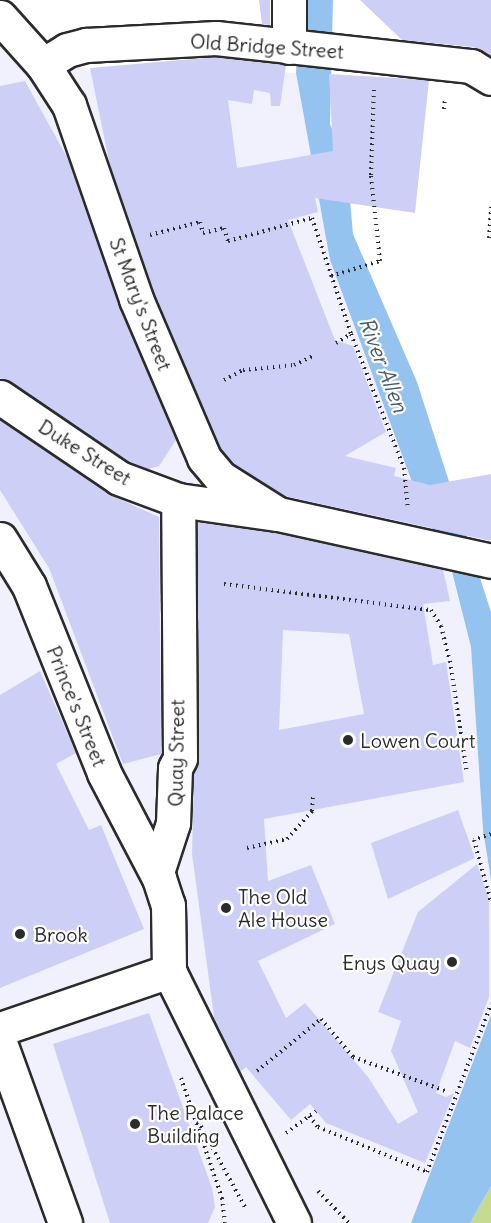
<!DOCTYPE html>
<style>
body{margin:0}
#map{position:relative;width:491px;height:1223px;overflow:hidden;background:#fff;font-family:Delius,sans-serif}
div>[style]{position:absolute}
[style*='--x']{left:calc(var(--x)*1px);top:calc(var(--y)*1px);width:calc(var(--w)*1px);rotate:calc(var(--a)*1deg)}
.built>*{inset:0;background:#f0f1fd}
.green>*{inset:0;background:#c4db91}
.water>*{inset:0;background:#94c3ef}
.building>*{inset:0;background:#cdcff7}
.path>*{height:4px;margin-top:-2px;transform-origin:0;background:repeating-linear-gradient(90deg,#2b2b2b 0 1.5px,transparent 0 6px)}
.roads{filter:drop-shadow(2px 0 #2b2b2b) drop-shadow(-2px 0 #2b2b2b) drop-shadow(0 2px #2b2b2b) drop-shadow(0 -2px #2b2b2b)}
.minor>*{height:33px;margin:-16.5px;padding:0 16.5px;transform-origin:16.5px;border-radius:16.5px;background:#fff}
.dots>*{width:16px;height:16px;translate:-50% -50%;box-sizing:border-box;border:3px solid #fff;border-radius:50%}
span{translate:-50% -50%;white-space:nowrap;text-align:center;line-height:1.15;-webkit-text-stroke:4.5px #fff;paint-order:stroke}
.street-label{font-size:20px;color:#2b2b2b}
.poi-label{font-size:20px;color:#2b2b2b}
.left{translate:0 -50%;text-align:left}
.right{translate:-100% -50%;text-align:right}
.water-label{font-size:21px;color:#4a5966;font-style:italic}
</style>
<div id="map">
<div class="built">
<i style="clip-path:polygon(0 3px,70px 62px,92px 71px,135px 65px,296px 73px,330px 260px,418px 498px,451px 570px,471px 647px,483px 830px,491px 880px,491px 1015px,411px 1223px,0 1223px)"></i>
</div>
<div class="green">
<i style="clip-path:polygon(491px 1186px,491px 1223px,470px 1223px)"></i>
</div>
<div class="water">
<i style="clip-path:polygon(300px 0,333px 0,330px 124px,347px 166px,353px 234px,417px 382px,491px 612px,491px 880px,483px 830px,471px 647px,452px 572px,418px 498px,330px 260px,296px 73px)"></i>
<i style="clip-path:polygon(491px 1015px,491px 1186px,470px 1223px,411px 1223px)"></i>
</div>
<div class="building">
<i style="clip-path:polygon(259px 0,270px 0,270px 25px,262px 24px)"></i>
<i style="clip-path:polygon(360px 0,491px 0,491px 56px,473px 47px,402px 40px)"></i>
<i style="clip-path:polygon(215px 57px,286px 65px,280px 106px,271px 106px,270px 93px,254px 90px,252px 104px,228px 100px,237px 168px,333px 151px,329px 74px,429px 80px,415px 213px,315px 198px,318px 212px,288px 220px,335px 340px,353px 346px,386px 432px,345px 456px,396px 468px,394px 476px,430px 485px,491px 474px,491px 541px,285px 496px,237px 466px,220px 448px,154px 292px,110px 166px,90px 68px)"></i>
<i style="clip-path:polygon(25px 81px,68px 159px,119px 306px,176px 440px,159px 466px,148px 469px,128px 461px,0 378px,0 86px)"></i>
<i style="clip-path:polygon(0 420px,108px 494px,159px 517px,161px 754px,123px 764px,49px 568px,0 490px)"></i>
<i style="clip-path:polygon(evenodd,197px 522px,275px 532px,443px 570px,450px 601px,423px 604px,433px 665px,446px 662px,464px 782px,264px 819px,268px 881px,311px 865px,335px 924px,258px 961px,286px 1018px,305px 1003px,368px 1077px,398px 1124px,418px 1112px,391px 1051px,401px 1021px,378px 1012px,418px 912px,477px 864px,489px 899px,489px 997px,470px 1048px,455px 1041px,436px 1093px,446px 1097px,454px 1093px,425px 1163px,326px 1123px,310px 1104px,291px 1120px,246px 1067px,240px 1072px,214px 1017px,192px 854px,194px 773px,199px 758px,197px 522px,283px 630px,349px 634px,364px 714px,279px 730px,283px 630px)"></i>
<i style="clip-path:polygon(40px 671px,76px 753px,56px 764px,89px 830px,101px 825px,144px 929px,0 988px,0 695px)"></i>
<i style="clip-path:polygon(458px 810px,475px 858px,388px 899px,371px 843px)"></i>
<i style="clip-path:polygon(149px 1013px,212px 1188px,215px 1207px,208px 1223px,110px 1223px,53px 1044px)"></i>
</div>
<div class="path">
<i style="--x:444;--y:109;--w:11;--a:-85"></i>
<i style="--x:150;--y:235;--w:52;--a:-14.6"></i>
<i style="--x:200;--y:222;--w:11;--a:75"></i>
<i style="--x:203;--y:233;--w:22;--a:-13"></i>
<i style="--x:224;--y:228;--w:14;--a:73"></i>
<i style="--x:228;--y:241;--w:87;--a:-15.3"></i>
<i style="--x:312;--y:218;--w:122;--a:71.4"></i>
<i style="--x:351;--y:334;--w:144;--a:68.4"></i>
<i style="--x:404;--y:468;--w:41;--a:84.4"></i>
<i style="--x:489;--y:238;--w:31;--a:-86"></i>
<i style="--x:331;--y:276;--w:51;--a:-17"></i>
<i style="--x:380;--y:261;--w:86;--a:-96"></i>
<i style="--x:371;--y:175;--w:87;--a:-88"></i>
<i style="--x:336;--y:343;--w:17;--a:-31"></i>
<i style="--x:224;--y:380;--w:21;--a:-28"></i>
<i style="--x:243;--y:370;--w:51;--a:-5.6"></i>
<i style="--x:294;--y:365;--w:21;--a:-25"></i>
<i style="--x:224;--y:584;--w:209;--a:7.2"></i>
<i style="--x:431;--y:610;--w:19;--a:58"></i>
<i style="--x:441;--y:626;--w:36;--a:76"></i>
<i style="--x:450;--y:661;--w:113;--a:81.4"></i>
<i style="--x:491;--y:834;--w:18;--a:161"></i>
<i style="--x:474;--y:840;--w:64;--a:74.7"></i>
<i style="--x:247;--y:848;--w:41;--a:-12.7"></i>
<i style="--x:287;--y:839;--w:38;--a:-48"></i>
<i style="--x:312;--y:811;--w:14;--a:-86"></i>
<i style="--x:257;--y:1071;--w:82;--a:-39.1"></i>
<i style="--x:321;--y:1019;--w:50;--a:49.9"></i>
<i style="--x:353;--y:1057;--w:101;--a:20.2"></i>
<i style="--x:181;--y:1078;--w:127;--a:71.1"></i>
<i style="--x:222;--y:1198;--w:25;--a:83"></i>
<i style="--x:309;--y:1116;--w:14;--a:51"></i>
<i style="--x:318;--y:1127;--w:118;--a:22.4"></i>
<i style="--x:427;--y:1172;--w:180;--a:-69.1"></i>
<i style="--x:198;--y:1121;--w:100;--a:61.4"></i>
<i style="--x:286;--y:1133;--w:37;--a:-36"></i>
<i style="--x:318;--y:1191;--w:45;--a:45.9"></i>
</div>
<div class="roads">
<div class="minor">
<i style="--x:289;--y:0;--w:47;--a:90"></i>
<i style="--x:0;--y:17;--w:64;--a:48.1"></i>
<i style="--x:43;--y:65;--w:48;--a:57"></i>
<i style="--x:69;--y:105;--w:205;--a:70.9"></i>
<i style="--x:136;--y:299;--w:173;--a:66.8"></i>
<i style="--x:204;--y:458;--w:26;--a:50"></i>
<i style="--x:221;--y:478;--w:67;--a:32.3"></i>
<i style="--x:43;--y:65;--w:28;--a:-32"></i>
<i style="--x:67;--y:50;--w:20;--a:-15"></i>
<i style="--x:86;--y:45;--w:130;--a:-3.1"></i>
<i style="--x:216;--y:38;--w:257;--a:6.3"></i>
<i style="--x:471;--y:66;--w:23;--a:31"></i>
<i style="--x:0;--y:397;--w:144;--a:34.2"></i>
<i style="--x:119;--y:478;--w:63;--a:20.4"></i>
<i style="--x:178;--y:500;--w:101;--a:8"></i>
<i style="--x:278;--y:514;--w:218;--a:12.4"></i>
<i style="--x:0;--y:539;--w:55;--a:58.3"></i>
<i style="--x:29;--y:586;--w:201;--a:68.1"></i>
<i style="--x:104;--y:773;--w:119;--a:62.4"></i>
<i style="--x:159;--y:878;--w:28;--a:72"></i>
<i style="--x:168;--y:905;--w:66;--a:89.1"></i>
<i style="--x:169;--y:971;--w:281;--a:63.6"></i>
<i style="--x:157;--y:872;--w:52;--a:-71.9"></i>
<i style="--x:173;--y:823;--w:55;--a:-87.9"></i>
<i style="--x:175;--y:768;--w:11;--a:-63"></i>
<i style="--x:180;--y:758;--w:258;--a:-90.4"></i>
<i style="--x:0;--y:1029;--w:179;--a:-18.9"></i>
<i style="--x:0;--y:1043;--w:191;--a:70.1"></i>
</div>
</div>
<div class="dots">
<i style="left:348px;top:740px;background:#2b2b2b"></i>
<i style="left:226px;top:908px;background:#2b2b2b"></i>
<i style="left:20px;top:934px;background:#2b2b2b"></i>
<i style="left:452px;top:962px;background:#2b2b2b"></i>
<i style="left:135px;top:1124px;background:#2b2b2b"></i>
</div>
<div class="street-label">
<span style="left:267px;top:46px;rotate:4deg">Old Bridge Street</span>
<span style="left:141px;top:304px;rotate:69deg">St Mary's Street</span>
<span style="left:85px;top:452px;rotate:32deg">Duke Street</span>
<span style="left:77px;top:706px;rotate:68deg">Prince's Street</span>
<span style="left:176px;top:753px;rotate:-89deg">Quay Street</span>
</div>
<div class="poi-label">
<span class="left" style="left:360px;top:740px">Lowen Court</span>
<span class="left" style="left:238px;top:908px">The Old<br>Ale House</span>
<span class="left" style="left:34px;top:934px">Brook</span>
<span class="right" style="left:440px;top:962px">Enys Quay</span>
<span class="left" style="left:147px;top:1124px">The Palace<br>Building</span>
</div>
<div class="water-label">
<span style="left:383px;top:365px;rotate:69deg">River Allen</span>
</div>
</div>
